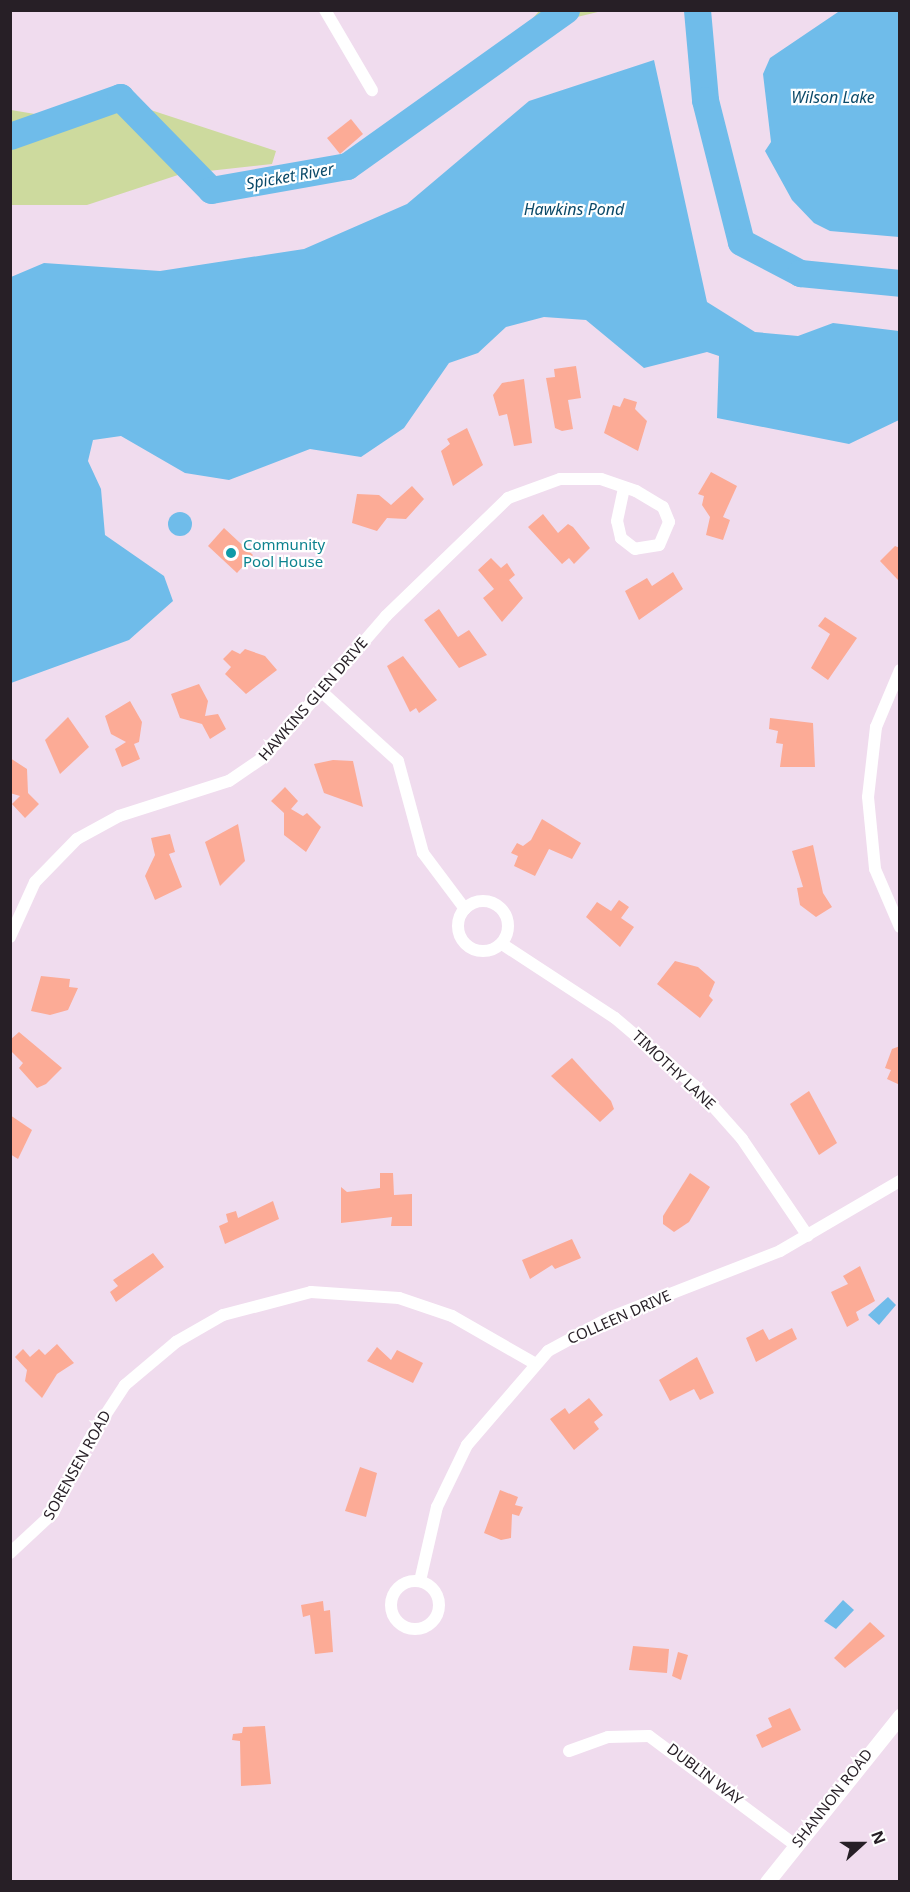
<!DOCTYPE html>
<style>
body{margin:0}
#map{position:relative;width:910px;height:1892px;overflow:hidden;background:#f0dcee;font-family:"Noto Sans",sans-serif}
div>[style]{position:absolute}
[style*='--x']{left:calc(var(--x)*1px);top:calc(var(--y)*1px);width:calc(var(--w)*1px);rotate:calc(var(--a)*1deg)}
.green>*{inset:0;background:#cdda9e}
.water>*{inset:0;background:#6fbcea}
.round{border-radius:50%}
.river>*{height:27px;margin:-13.5px;padding:0 13.5px;transform-origin:13.5px;border-radius:13.5px;background:#6fbcea}
.building>*{inset:0;background:#fcab96}
.minor>*{height:12px;margin:-6px;padding:0 6px;transform-origin:6px;border-radius:6px;background:#fff}
.minor>.ring{margin:-6px;padding:0;box-sizing:content-box;background:none;border:12px solid #fff;border-radius:50%}
.tertiary>*{height:15px;margin:-7.5px;padding:0 7.5px;transform-origin:7.5px;border-radius:7.5px;background:#fff}
.dots>*{width:16px;height:16px;translate:-50% -50%;box-sizing:border-box;border:3px solid #fff;border-radius:50%}
span{translate:-50% -50%;white-space:nowrap;text-align:center;line-height:1.15;-webkit-text-stroke:4.5px #fff;paint-order:stroke}
.culture-label{font-size:15px;color:#0d838f}
.left{translate:0 -50%;text-align:left}
.street-label{font-size:15px;color:#271f26}
.water-label{font-size:16px;color:#0b4a69;font-style:italic}
.frame{position:absolute;inset:0;border:12px solid #271f26;pointer-events:none}
.north{position:absolute;left:832px;top:1814px;width:60px;height:60px;-webkit-text-stroke:4px #fff;paint-order:stroke;rotate:69deg;font-size:16px;font-weight:700;line-height:24px;text-align:center;color:#271f26}
.north::after{content:'';display:block;margin:auto;width:21px;height:27px;background:#271f26;clip-path:polygon(50% 0,100% 100%,50% 72%,0 100%)}
</style>
<div id="map">
<div class="green">
<i style="clip-path:polygon(539px 11px,539px 10px,602px 11px,523px 30px)"></i>
<i style="clip-path:polygon(108px 96px,276px 151px,272px 164px,181px 174px,87px 205px,11px 205px,11px 110px,35px 114px)"></i>
</div>
<div class="water">
<i style="clip-path:polygon(841px 10px,899px 11px,899px 237px,830px 231px,814px 223px,792px 200px,765px 151px,771px 142px,763px 74px,770px 58px)"></i>
<i style="clip-path:polygon(654px 60px,707px 302px,755px 332px,798px 336px,833px 323px,899px 331px,899px 420px,849px 444px,717px 418px,719px 356px,707px 352px,644px 368px,586px 320px,544px 317px,506px 327px,478px 353px,449px 363px,404px 428px,361px 457px,310px 449px,229px 480px,185px 473px,121px 436px,93px 440px,88px 461px,101px 489px,105px 535px,164px 576px,173px 601px,129px 640px,11px 683px,11px 277px,44px 263px,160px 271px,304px 249px,407px 204px,529px 101px)"></i>
<i class="round" style="left:168px;top:512px;width:24px;height:24px"></i>
<i style="clip-path:polygon(888px 1297px,896px 1305px,879px 1325px,868px 1315px)"></i>
<i style="clip-path:polygon(843px 1600px,854px 1610px,836px 1629px,824px 1621px)"></i>
</div>
<div class="river">
<i style="--x:697;--y:10;--w:90;--a:84.9"></i>
<i style="--x:705;--y:100;--w:146;--a:75.8"></i>
<i style="--x:741;--y:242;--w:67;--a:27.7"></i>
<i style="--x:800;--y:273;--w:100;--a:5.7"></i>
<i style="--x:10;--y:136;--w:117;--a:-19.5"></i>
<i style="--x:120;--y:97;--w:130;--a:45.6"></i>
<i style="--x:211;--y:190;--w:138;--a:-10"></i>
<i style="--x:347;--y:166;--w:269;--a:-35.5"></i>
</div>
<div class="building">
<i style="clip-path:polygon(351px 119px,363px 134px,340px 154px,327px 138px)"></i>
<i style="clip-path:polygon(576px 366px,581px 398px,568px 400px,573px 429px,562px 431px,555px 428px,546px 378px,555px 377px,554px 369px)"></i>
<i style="clip-path:polygon(524px 379px,532px 443px,514px 446px,507px 414px,499px 416px,493px 395px,502px 383px)"></i>
<i style="clip-path:polygon(624px 398px,637px 402px,635px 409px,647px 421px,638px 451px,604px 433px,613px 405px,620px 407px)"></i>
<i style="clip-path:polygon(467px 428px,483px 465px,453px 486px,441px 451px,450px 444px,447px 439px)"></i>
<i style="clip-path:polygon(711px 472px,737px 486px,723px 517px,730px 520px,723px 540px,706px 535px,710px 517px,702px 505px,704px 496px,698px 494px)"></i>
<i style="clip-path:polygon(412px 486px,424px 499px,406px 519px,387px 518px,377px 531px,352px 523px,357px 494px,379px 495px,391px 505px)"></i>
<i style="clip-path:polygon(543px 514px,558px 533px,568px 524px,573px 527px,590px 548px,574px 564px,569px 558px,562px 564px,528px 527px)"></i>
<i style="clip-path:polygon(224px 528px,253px 555px,237px 573px,208px 546px)"></i>
<i style="clip-path:polygon(895px 546px,900px 548px,898px 580px,880px 561px)"></i>
<i style="clip-path:polygon(491px 558px,501px 568px,507px 563px,515px 575px,509px 580px,523px 598px,502px 622px,483px 598px,494px 589px,478px 570px)"></i>
<i style="clip-path:polygon(673px 572px,683px 589px,639px 620px,625px 591px,647px 578px,652px 586px)"></i>
<i style="clip-path:polygon(439px 609px,458px 637px,469px 630px,487px 655px,459px 668px,424px 620px)"></i>
<i style="clip-path:polygon(825px 617px,857px 638px,828px 680px,811px 668px,830px 634px,818px 626px)"></i>
<i style="clip-path:polygon(245px 649px,265px 656px,277px 670px,246px 694px,225px 674px,231px 667px,223px 659px,232px 650px,240px 654px)"></i>
<i style="clip-path:polygon(403px 656px,437px 700px,419px 713px,416px 708px,410px 712px,387px 666px)"></i>
<i style="clip-path:polygon(199px 684px,208px 701px,205px 716px,218px 714px,226px 729px,210px 739px,202px 724px,180px 718px,171px 694px)"></i>
<i style="clip-path:polygon(130px 701px,142px 722px,139px 742px,134px 744px,140px 759px,122px 767px,115px 749px,126px 742px,111px 734px,105px 716px)"></i>
<i style="clip-path:polygon(68px 717px,89px 747px,60px 774px,45px 740px)"></i>
<i style="clip-path:polygon(770px 718px,813px 723px,815px 767px,780px 767px,783px 744px,776px 743px,778px 731px,769px 729px)"></i>
<i style="clip-path:polygon(10px 758px,27px 769px,28px 793px,39px 804px,25px 818px,12px 804px,20px 796px,10px 793px)"></i>
<i style="clip-path:polygon(333px 760px,353px 761px,363px 807px,324px 793px,314px 764px)"></i>
<i style="clip-path:polygon(285px 787px,298px 801px,291px 809px,303px 816px,307px 813px,321px 827px,306px 852px,284px 835px,284px 813px,271px 801px)"></i>
<i style="clip-path:polygon(542px 819px,581px 843px,572px 859px,549px 849px,535px 876px,514px 866px,518px 856px,511px 853px,517px 843px,523px 846px,531px 840px)"></i>
<i style="clip-path:polygon(238px 824px,245px 861px,220px 886px,205px 842px)"></i>
<i style="clip-path:polygon(170px 834px,175px 852px,169px 854px,182px 887px,155px 900px,145px 876px,155px 855px,151px 838px)"></i>
<i style="clip-path:polygon(813px 845px,823px 893px,832px 907px,816px 917px,800px 905px,797px 888px,803px 887px,792px 851px)"></i>
<i style="clip-path:polygon(619px 900px,629px 907px,621px 918px,634px 927px,620px 947px,586px 917px,597px 902px,611px 911px)"></i>
<i style="clip-path:polygon(675px 961px,698px 967px,715px 982px,709px 996px,713px 1000px,700px 1018px,657px 984px)"></i>
<i style="clip-path:polygon(41px 976px,70px 979px,69px 987px,78px 988px,68px 1010px,50px 1015px,31px 1011px)"></i>
<i style="clip-path:polygon(19px 1032px,62px 1068px,46px 1084px,37px 1088px,19px 1068px,23px 1063px,10px 1050px,10px 1040px)"></i>
<i style="clip-path:polygon(900px 1046px,900px 1085px,887px 1079px,891px 1070px,885px 1068px,892px 1049px)"></i>
<i style="clip-path:polygon(572px 1058px,611px 1101px,614px 1109px,600px 1122px,551px 1076px)"></i>
<i style="clip-path:polygon(809px 1091px,837px 1143px,819px 1155px,790px 1104px)"></i>
<i style="clip-path:polygon(10px 1115px,32px 1130px,18px 1159px,10px 1154px)"></i>
<i style="clip-path:polygon(380px 1173px,393px 1173px,394px 1195px,412px 1194px,412px 1226px,391px 1226px,392px 1217px,341px 1223px,341px 1187px,347px 1192px,380px 1188px)"></i>
<i style="clip-path:polygon(690px 1173px,710px 1187px,689px 1222px,674px 1232px,663px 1224px,663px 1216px)"></i>
<i style="clip-path:polygon(273px 1201px,279px 1219px,225px 1244px,219px 1226px,228px 1222px,226px 1214px,236px 1211px,238px 1218px)"></i>
<i style="clip-path:polygon(572px 1239px,581px 1258px,555px 1269px,552px 1265px,530px 1279px,522px 1260px)"></i>
<i style="clip-path:polygon(153px 1253px,164px 1267px,116px 1302px,110px 1292px,118px 1286px,113px 1280px)"></i>
<i style="clip-path:polygon(860px 1266px,875px 1301px,856px 1312px,859px 1320px,847px 1327px,831px 1292px,848px 1284px,843px 1276px)"></i>
<i style="clip-path:polygon(792px 1328px,797px 1339px,756px 1362px,746px 1338px,763px 1329px,769px 1340px)"></i>
<i style="clip-path:polygon(57px 1344px,74px 1363px,57px 1374px,42px 1398px,25px 1381px,27px 1370px,15px 1357px,23px 1349px,30px 1357px,39px 1349px,45px 1355px)"></i>
<i style="clip-path:polygon(377px 1347px,391px 1360px,397px 1350px,423px 1363px,413px 1383px,367px 1361px)"></i>
<i style="clip-path:polygon(697px 1357px,714px 1393px,700px 1400px,694px 1389px,670px 1401px,659px 1380px)"></i>
<i style="clip-path:polygon(589px 1398px,603px 1415px,594px 1422px,599px 1429px,574px 1450px,550px 1419px,565px 1408px,569px 1414px)"></i>
<i style="clip-path:polygon(360px 1467px,377px 1473px,366px 1517px,345px 1511px)"></i>
<i style="clip-path:polygon(500px 1490px,518px 1497px,515px 1505px,523px 1507px,519px 1516px,512px 1514px,511px 1538px,501px 1540px,484px 1533px)"></i>
<i style="clip-path:polygon(323px 1601px,324px 1611px,330px 1610px,333px 1652px,315px 1654px,310px 1615px,303px 1617px,301px 1605px)"></i>
<i style="clip-path:polygon(870px 1622px,885px 1636px,845px 1668px,834px 1658px)"></i>
<i style="clip-path:polygon(633px 1646px,669px 1649px,667px 1673px,629px 1670px)"></i>
<i style="clip-path:polygon(678px 1652px,688px 1655px,681px 1680px,672px 1676px)"></i>
<i style="clip-path:polygon(790px 1708px,801px 1730px,762px 1748px,756px 1735px,772px 1727px,768px 1718px)"></i>
<i style="clip-path:polygon(265px 1726px,271px 1784px,241px 1786px,240px 1741px,232px 1740px,233px 1734px,242px 1733px,243px 1727px)"></i>
</div>
<div class="minor">
<i style="--x:325;--y:10;--w:93;--a:59.6"></i>
<i style="--x:900;--y:670;--w:62;--a:112.8"></i>
<i style="--x:876;--y:727;--w:70;--a:96.5"></i>
<i style="--x:868;--y:797;--w:72;--a:84.4"></i>
<i style="--x:875;--y:869;--w:63;--a:66.7"></i>
<i style="--x:323;--y:693;--w:101;--a:42.2"></i>
<i style="--x:398;--y:761;--w:95;--a:74.8"></i>
<i style="--x:423;--y:853;--w:70;--a:53.1"></i>
<i class="ring" style="left:458px;top:901px;width:38px;height:38px"></i>
<i style="--x:10;--y:937;--w:60;--a:-65.6"></i>
<i style="--x:35;--y:882;--w:60;--a:-45.7"></i>
<i style="--x:77;--y:839;--w:48;--a:-28.7"></i>
<i style="--x:119;--y:816;--w:115;--a:-17.7"></i>
<i style="--x:229;--y:781;--w:42;--a:-34.4"></i>
<i style="--x:264;--y:757;--w:186;--a:-49.1"></i>
<i style="--x:386;--y:616;--w:170;--a:-44"></i>
<i style="--x:508;--y:498;--w:55;--a:-20.1"></i>
<i style="--x:560;--y:479;--w:41;--a:0"></i>
<i style="--x:601;--y:479;--w:37;--a:19"></i>
<i style="--x:636;--y:491;--w:31;--a:31"></i>
<i style="--x:663;--y:507;--w:16;--a:68"></i>
<i style="--x:669;--y:522;--w:25;--a:113"></i>
<i style="--x:659;--y:545;--w:24;--a:171"></i>
<i style="--x:635;--y:549;--w:18;--a:-142"></i>
<i style="--x:621;--y:538;--w:17;--a:-103"></i>
<i style="--x:617;--y:521;--w:34;--a:-78"></i>
<i style="--x:502;--y:944;--w:135;--a:33.2"></i>
<i style="--x:615;--y:1018;--w:105;--a:40.4"></i>
<i style="--x:695;--y:1086;--w:71;--a:48.4"></i>
<i style="--x:742;--y:1139;--w:117;--a:55.8"></i>
<i style="--x:10;--y:1553;--w:59;--a:-42.9"></i>
<i style="--x:53;--y:1513;--w:81;--a:-63.7"></i>
<i style="--x:89;--y:1440;--w:66;--a:-56.8"></i>
<i style="--x:125;--y:1385;--w:67;--a:-40.1"></i>
<i style="--x:176;--y:1342;--w:54;--a:-29.9"></i>
<i style="--x:223;--y:1315;--w:91;--a:-14.6"></i>
<i style="--x:311;--y:1292;--w:88;--a:3.9"></i>
<i style="--x:399;--y:1298;--w:56;--a:18.8"></i>
<i style="--x:452;--y:1316;--w:95;--a:29.8"></i>
<i class="ring" style="left:391px;top:1581px;width:36px;height:36px"></i>
<i style="--x:420;--y:1581;--w:76;--a:-77.1"></i>
<i style="--x:437;--y:1507;--w:69;--a:-64.2"></i>
<i style="--x:467;--y:1445;--w:124;--a:-49.2"></i>
<i style="--x:548;--y:1351;--w:72;--a:-28.4"></i>
<i style="--x:611;--y:1317;--w:181;--a:-21.3"></i>
<i style="--x:780;--y:1251;--w:139;--a:-30.3"></i>
<i style="--x:569;--y:1751;--w:41;--a:-19.7"></i>
<i style="--x:608;--y:1737;--w:41;--a:-1.4"></i>
<i style="--x:649;--y:1736;--w:182;--a:36.7"></i>
</div>
<div class="tertiary">
<i style="--x:767;--y:1882;--w:213;--a:-51.3"></i>
</div>
<div class="dots">
<i style="left:231px;top:553px;background:#0f9aa8"></i>
</div>
<div class="culture-label">
<span class="left" style="left:243px;top:553px">Community<br>Pool House</span>
</div>
<div class="street-label">
<span style="left:313px;top:699px;rotate:-49deg">HAWKINS GLEN DRIVE</span>
<span style="left:674px;top:1070px;rotate:43deg">TIMOTHY LANE</span>
<span style="left:619px;top:1317px;rotate:-24deg">COLLEEN DRIVE</span>
<span style="left:77px;top:1465px;rotate:-61deg">SORENSEN ROAD</span>
<span style="left:705px;top:1774px;rotate:37deg">DUBLIN WAY</span>
<span style="left:832px;top:1798px;rotate:-52deg">SHANNON ROAD</span>
</div>
<div class="water-label">
<span style="left:833px;top:97px">Wilson Lake</span>
<span style="left:290px;top:176px;rotate:-10deg">Spicket River</span>
<span style="left:574px;top:209px">Hawkins Pond</span>
</div>
<div class="frame"></div>
<div class="north">N</div>
</div>
